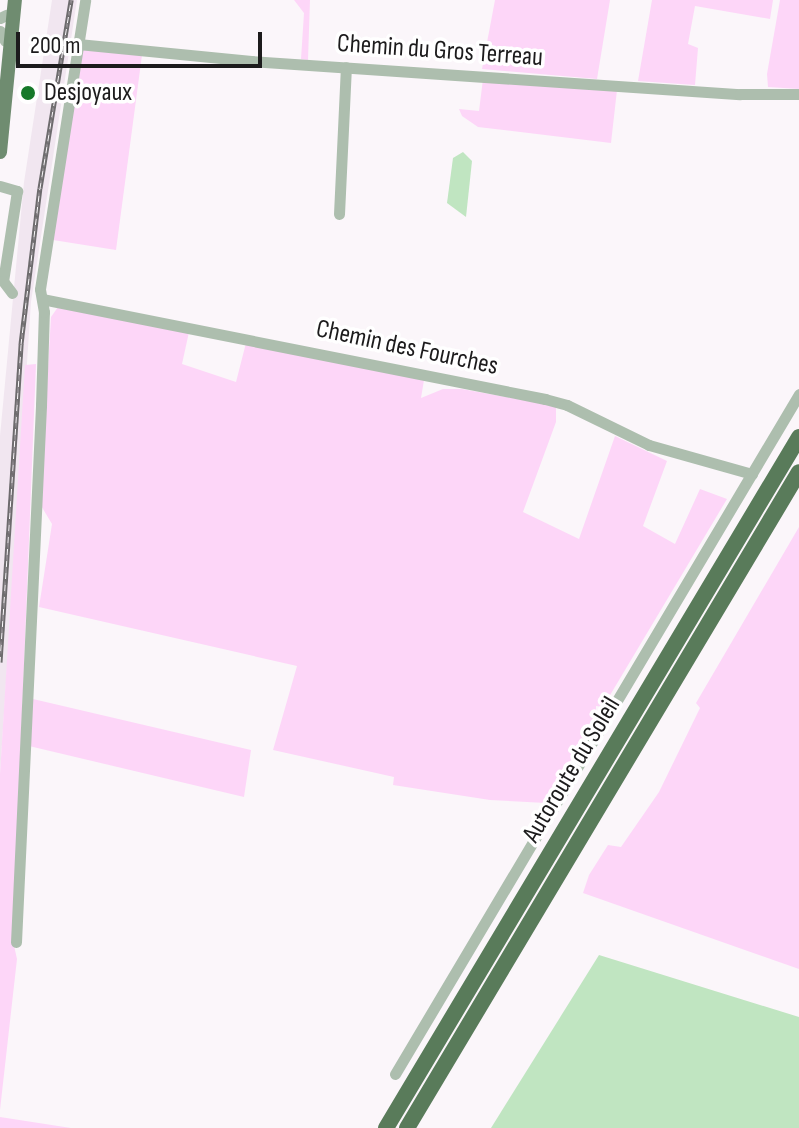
<!DOCTYPE html>
<style>
body{margin:0}
#map{position:relative;width:799px;height:1128px;overflow:hidden;background:#fbf6fa;font-family:"Sofia Sans Condensed",sans-serif}
div>[style]{position:absolute}
[style*='--x']{left:calc(var(--x)*1px);top:calc(var(--y)*1px);width:calc(var(--w)*1px);rotate:calc(var(--a)*1deg)}
.built>*{inset:0;background:#f1e6f0}
.green>*{inset:0;background:#fdd6f8}
.water>*{inset:0;background:#c0e5c1}
.minor>*{height:11px;margin:-5.5px;padding:0 5.5px;transform-origin:5.5px;border-radius:5.5px;background:#adbeae}
.major>*{height:14px;margin:-7px;padding:0 7px;transform-origin:7px;border-radius:7px;background:#6f8c70}
.highway>*{height:16px;margin:-8px;padding:0 8px;transform-origin:8px;border-radius:8px;background:#597b5a}
.rail>*{height:5px;margin-top:-2.5px;transform-origin:0;background:repeating-linear-gradient(90deg,#fff 0 6px,#6d6b6d 0 12px);box-sizing:border-box;border-block:2px solid #6d6b6d}
.dots>*{width:22px;height:22px;translate:-50% -50%;box-sizing:border-box;border:4px solid #fff;border-radius:50%}
span{translate:-50% -50%;white-space:nowrap;text-align:center;line-height:1.15;-webkit-text-stroke:7px #fff;paint-order:stroke}
.street-label{font-size:26px;color:#1c1b1c}
.poi-label{font-size:26px;color:#1c1b1c}
.left{translate:0 -50%;text-align:left}
.scale{position:absolute;left:16px;top:32px;width:246px;height:36px;box-sizing:border-box;border:4px solid #1c1b1c;border-top:0;padding-left:10px;font-size:24px;line-height:28px;white-space:nowrap;color:#1c1b1c;-webkit-text-stroke:6px #fff;paint-order:stroke}
</style>
<div id="map">
<div class="built">
<i style="clip-path:polygon(52px 0,77px 0,31px 302px,0 774px,0 436px,24px 182px)"></i>
</div>
<div class="green">
<i style="clip-path:polygon(294px 0,310px 0,308px 60px,301px 59px,304px 13px)"></i>
<i style="clip-path:polygon(495px 0,610px 0,597px 79px,482px 69px)"></i>
<i style="clip-path:polygon(652px 0,773px 0,770px 19px,695px 6px,688px 44px,698px 48px,695px 85px,638px 81px)"></i>
<i style="clip-path:polygon(780px 0,799px 0,799px 89px,768px 87px,767px 74px)"></i>
<i style="clip-path:polygon(83px 49px,142px 55px,116px 250px,53px 240px)"></i>
<i style="clip-path:polygon(483px 79px,617px 90px,611px 143px,478px 127px,462px 116px,459px 109px,479px 111px)"></i>
<i style="clip-path:polygon(58px 307px,189px 332px,182px 364px,236px 382px,246px 343px,424px 380px,421px 398px,443px 389px,462px 389px,556px 406px,556px 422px,523px 512px,579px 539px,615px 436px,667px 461px,643px 526px,675px 544px,700px 489px,727px 499px,603px 707px,596px 706px,596px 717px,546px 803px,490px 800px,393px 785px,394px 777px,273px 750px,297px 666px,39px 607px,52px 524px,40px 504px,51px 317px)"></i>
<i style="clip-path:polygon(36px 364px,13px 941px,17px 959px,0 1110px,0 774px,25px 365px)"></i>
<i style="clip-path:polygon(799px 527px,799px 969px,583px 893px,589px 875px,608px 845px,621px 847px,659px 792px,700px 708px,696px 703px)"></i>
<i style="clip-path:polygon(33px 699px,251px 750px,244px 797px,29px 746px)"></i>
<i style="clip-path:polygon(0 1117px,71px 1128px,0 1128px)"></i>
</div>
<div class="water">
<i style="clip-path:polygon(463px 152px,472px 161px,466px 217px,447px 203px,453px 158px)"></i>
<i style="clip-path:polygon(599px 955px,799px 1017px,799px 1128px,491px 1128px)"></i>
</div>
<div class="minor">
<i style="--x:0;--y:18;--w:7;--a:-27"></i>
<i style="--x:0;--y:31;--w:11;--a:63"></i>
<i style="--x:78;--y:44;--w:174;--a:5.6"></i>
<i style="--x:251;--y:61;--w:490;--a:3.9"></i>
<i style="--x:740;--y:94;--w:59;--a:0"></i>
<i style="--x:0;--y:186;--w:18;--a:16"></i>
<i style="--x:17;--y:191;--w:91;--a:98.8"></i>
<i style="--x:3;--y:281;--w:15;--a:53"></i>
<i style="--x:339;--y:214;--w:147;--a:-87.3"></i>
<i style="--x:42;--y:299;--w:513;--a:11.24"></i>
<i style="--x:545;--y:399;--w:23;--a:15"></i>
<i style="--x:567;--y:405;--w:91;--a:26"></i>
<i style="--x:649;--y:445;--w:107;--a:15.7"></i>
<i style="--x:16;--y:942;--w:538;--a:-87.33"></i>
<i style="--x:41;--y:405;--w:93;--a:-88.2"></i>
<i style="--x:44;--y:312;--w:23;--a:-100"></i>
<i style="--x:40;--y:289;--w:292;--a:-81.1"></i>
<i style="--x:395;--y:1074;--w:791;--a:-59.28"></i>
</div>
<div class="major">
<i style="--x:0;--y:152;--w:153;--a:-84.4"></i>
</div>
<div class="highway">
<i style="--x:386;--y:1128;--w:805;--a:-59.13"></i>
<i style="--x:407;--y:1128;--w:764;--a:-59.14"></i>
</div>
<div class="rail">
<i style="--x:0;--y:662;--w:319;--a:-86.2"></i>
<i style="--x:21;--y:344;--w:157;--a:-83.1"></i>
<i style="--x:40;--y:188;--w:191;--a:-80.6"></i>
</div>
<div class="dots">
<i style="left:28px;top:93px;background:#167829"></i>
</div>
<div class="street-label">
<span style="left:440px;top:51px;rotate:4deg">Chemin du Gros Terreau</span>
<span style="left:407px;top:348px;rotate:12deg">Chemin des Fourches</span>
<span style="left:572px;top:770px;rotate:-59deg">Autoroute du Soleil</span>
</div>
<div class="poi-label">
<span class="left" style="left:44px;top:93px">Desjoyaux</span>
</div>
<div class="scale">200 m</div>
</div>
